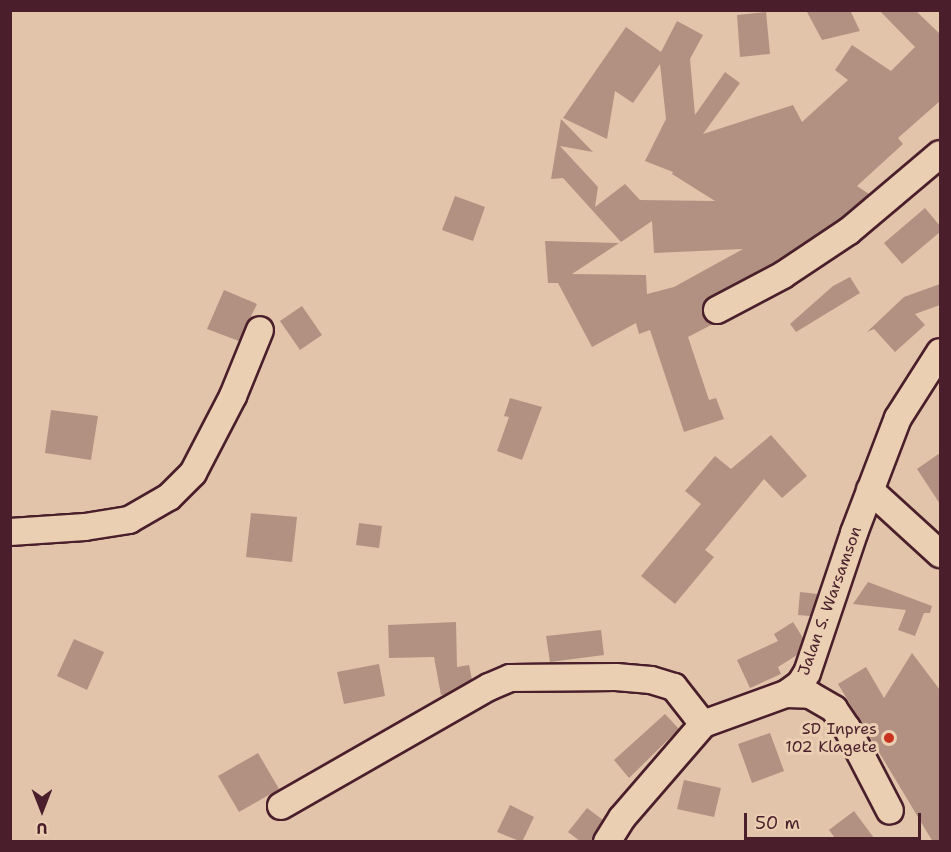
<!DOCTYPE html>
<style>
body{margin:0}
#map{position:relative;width:951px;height:852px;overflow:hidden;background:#e1c4aa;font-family:"Shantell Sans",sans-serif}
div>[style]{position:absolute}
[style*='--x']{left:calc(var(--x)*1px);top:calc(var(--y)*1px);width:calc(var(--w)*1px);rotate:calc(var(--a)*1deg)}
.building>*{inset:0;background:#b29182}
.roads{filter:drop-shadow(2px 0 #4a1f2b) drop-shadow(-2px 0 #4a1f2b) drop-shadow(0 2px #4a1f2b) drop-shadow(0 -2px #4a1f2b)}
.street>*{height:26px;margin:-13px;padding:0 13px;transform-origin:13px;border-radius:13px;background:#ebcfb2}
.dots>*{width:16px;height:16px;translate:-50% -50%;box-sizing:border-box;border:3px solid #ebcfb2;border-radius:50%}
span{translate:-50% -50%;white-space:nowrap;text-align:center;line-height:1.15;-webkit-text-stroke:6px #ebcfb2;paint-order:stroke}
.street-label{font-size:16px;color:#4a1f2b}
.poi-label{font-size:16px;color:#4a1f2b}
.right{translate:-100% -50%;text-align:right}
.frame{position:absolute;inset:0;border:12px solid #4a1f2b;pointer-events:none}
.north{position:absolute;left:12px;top:780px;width:60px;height:60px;-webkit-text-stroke:4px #ebcfb2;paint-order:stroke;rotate:180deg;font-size:16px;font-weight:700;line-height:24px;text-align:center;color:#4a1f2b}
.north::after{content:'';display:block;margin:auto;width:21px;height:27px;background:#4a1f2b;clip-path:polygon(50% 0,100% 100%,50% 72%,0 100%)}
.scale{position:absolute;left:744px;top:813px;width:177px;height:27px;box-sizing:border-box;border:3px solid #4a1f2b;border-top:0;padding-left:8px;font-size:18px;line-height:21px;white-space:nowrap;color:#4a1f2b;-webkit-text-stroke:4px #ebcfb2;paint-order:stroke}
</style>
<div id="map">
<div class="building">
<i style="clip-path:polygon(806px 10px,850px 10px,860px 31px,822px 40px)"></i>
<i style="clip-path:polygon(879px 10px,915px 10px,940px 34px,940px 101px,898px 138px,903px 144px,857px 186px,869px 194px,840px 219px,775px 262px,705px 302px,704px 316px,713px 324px,688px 337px,709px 400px,716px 398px,724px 419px,684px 432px,650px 330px,639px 334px,636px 323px,592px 347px,558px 283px,548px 283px,545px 241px,619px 243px,572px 274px,646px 275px,647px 294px,674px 287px,743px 249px,654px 253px,652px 221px,621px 242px,563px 178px,551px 179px,561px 119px,593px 152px,560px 146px,598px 187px,595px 207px,625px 184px,640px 200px,715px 201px,672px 174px,673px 172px,645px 161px,666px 119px,660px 64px,633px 103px,615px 91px,607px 139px,563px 118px,626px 27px,661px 52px,677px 21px,703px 35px,690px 59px,695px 115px,725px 72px,740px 83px,703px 134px,793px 105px,802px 122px,848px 80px,835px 70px,852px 45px,891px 71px,915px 47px)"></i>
<i style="clip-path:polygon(766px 12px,770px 54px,740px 57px,737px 15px)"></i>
<i style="clip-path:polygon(455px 196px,485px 207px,473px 241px,442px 230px)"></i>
<i style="clip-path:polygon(925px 208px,940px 226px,940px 232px,902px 264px,884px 243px)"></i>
<i style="clip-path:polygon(850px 277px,860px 293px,796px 332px,790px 324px,833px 286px)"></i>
<i style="clip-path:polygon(940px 284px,940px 305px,915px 314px,925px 325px,895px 352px,874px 329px,867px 332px,904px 297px)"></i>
<i style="clip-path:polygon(224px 290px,257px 304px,239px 341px,207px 329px)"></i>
<i style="clip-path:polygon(302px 306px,322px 335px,300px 350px,280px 321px)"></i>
<i style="clip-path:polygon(510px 398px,542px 407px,522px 460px,497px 451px,509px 417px,504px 416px)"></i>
<i style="clip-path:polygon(51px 410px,98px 416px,91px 460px,45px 453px)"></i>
<i style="clip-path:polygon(771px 435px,807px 476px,782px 498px,764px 479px,705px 550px,714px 557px,675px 604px,641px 576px,701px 504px,685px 491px,715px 456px,731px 469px)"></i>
<i style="clip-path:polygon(940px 453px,940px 504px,917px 469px)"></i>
<i style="clip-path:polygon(251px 513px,297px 517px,292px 562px,246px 557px)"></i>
<i style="clip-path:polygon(359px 523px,382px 526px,379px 548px,356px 545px)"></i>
<i style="clip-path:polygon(868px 582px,932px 606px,930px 613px,924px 613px,915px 636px,898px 630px,906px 610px,853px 604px)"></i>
<i style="clip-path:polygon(800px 592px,818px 594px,810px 616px,798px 615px)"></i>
<i style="clip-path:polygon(456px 622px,457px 667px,469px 665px,472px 680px,447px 694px,441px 695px,434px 657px,389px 658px,388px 625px)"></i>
<i style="clip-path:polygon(793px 622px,803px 638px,797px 655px,778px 667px,781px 674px,750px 688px,737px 660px,778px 641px,774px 634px)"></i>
<i style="clip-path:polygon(601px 630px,604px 655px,550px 662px,546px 636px)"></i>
<i style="clip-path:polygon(74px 639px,104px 652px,87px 690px,57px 676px)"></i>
<i style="clip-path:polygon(912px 653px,940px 690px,940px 842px,933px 842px,838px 684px,866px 667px,884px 698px)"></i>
<i style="clip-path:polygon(379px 664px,385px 696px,344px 704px,337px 672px)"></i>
<i style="clip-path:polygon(665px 714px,679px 729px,629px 778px,614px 760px)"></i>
<i style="clip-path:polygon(770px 733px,784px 771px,752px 783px,738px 744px)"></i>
<i style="clip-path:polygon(258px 753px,279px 789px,239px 812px,218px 776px)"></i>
<i style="clip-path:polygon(684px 780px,721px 788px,714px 817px,677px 809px)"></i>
<i style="clip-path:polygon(510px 805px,534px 817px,522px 842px,497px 832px)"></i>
<i style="clip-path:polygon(587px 808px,603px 820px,592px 842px,581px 842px,568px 832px)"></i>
<i style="clip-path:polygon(854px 811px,877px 842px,838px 842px,829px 830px)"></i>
</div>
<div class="roads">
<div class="street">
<i style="--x:717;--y:310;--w:75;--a:-27.9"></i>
<i style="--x:783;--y:275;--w:79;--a:-33.7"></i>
<i style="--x:849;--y:231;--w:119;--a:-40.2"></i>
<i style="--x:870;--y:490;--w:95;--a:42.4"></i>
<i style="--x:10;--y:532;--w:75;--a:-3.8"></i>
<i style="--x:85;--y:527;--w:45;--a:-9"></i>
<i style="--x:129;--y:520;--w:46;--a:-29.9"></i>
<i style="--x:169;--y:497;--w:34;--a:-45"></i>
<i style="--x:193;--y:473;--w:87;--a:-62.5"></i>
<i style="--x:233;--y:396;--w:71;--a:-67.8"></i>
<i style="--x:786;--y:694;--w:24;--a:2"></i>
<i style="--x:810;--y:695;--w:28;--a:30"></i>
<i style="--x:834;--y:709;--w:23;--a:56"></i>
<i style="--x:847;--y:728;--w:93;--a:62.6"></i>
<i style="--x:281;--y:806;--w:240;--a:-29.8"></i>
<i style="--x:489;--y:687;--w:23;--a:-23"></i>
<i style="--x:510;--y:678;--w:106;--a:-0.5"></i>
<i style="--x:616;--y:677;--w:35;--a:5"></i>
<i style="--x:651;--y:680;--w:24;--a:17"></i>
<i style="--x:674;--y:687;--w:47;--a:51.9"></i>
<i style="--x:607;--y:842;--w:28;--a:-58"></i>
<i style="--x:622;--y:818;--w:124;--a:-49.2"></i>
<i style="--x:703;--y:724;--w:88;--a:-19.9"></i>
<i style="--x:786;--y:694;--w:17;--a:-36"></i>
<i style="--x:800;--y:684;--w:13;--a:-58"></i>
<i style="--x:807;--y:673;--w:148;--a:-71.4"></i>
<i style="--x:854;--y:533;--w:123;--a:-69.1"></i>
<i style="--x:898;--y:418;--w:78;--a:-57.5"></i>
</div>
</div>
<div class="dots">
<i style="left:889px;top:738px;background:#c8321e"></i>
</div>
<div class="street-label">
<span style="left:830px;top:601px;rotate:-70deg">Jalan S. Warsamson</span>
</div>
<div class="poi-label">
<span class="right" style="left:877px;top:738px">SD Inpres<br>102 Klagete</span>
</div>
<div class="frame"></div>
<div class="north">U</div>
<div class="scale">50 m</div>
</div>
